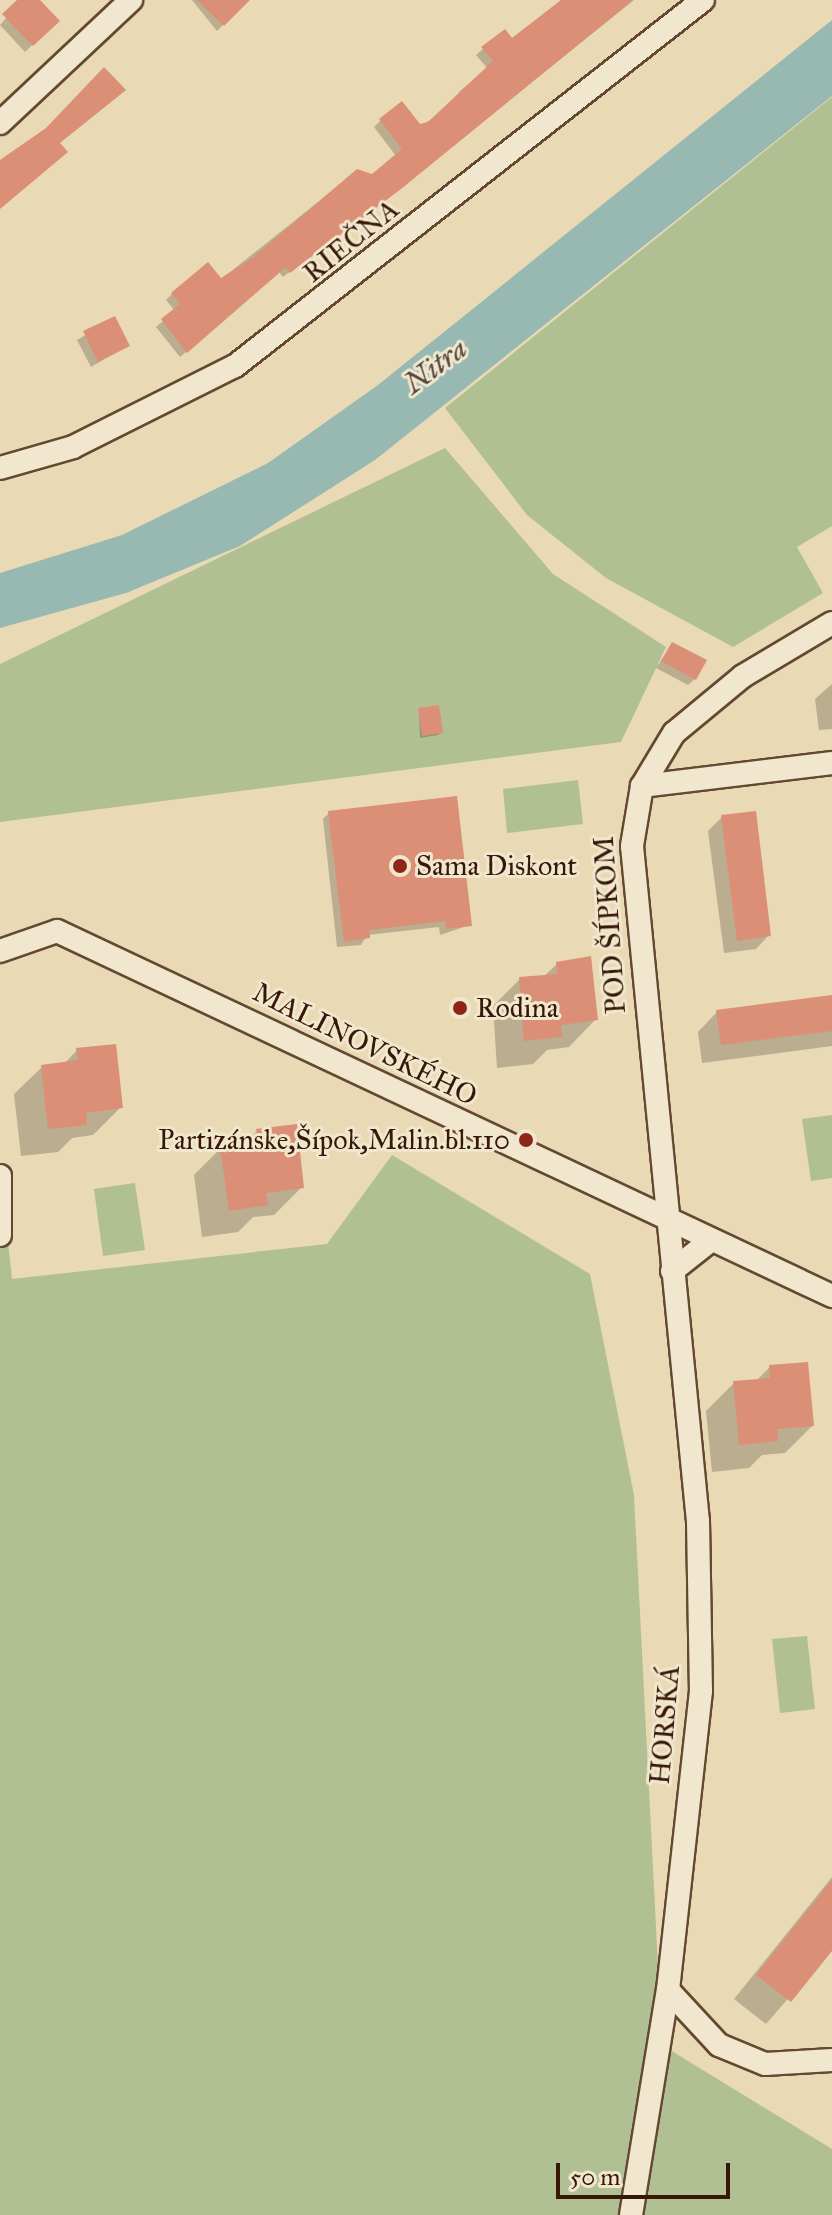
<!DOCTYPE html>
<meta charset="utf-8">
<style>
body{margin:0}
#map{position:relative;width:832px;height:2215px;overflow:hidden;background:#e9d9b4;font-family:"IM FELL Great Primer",serif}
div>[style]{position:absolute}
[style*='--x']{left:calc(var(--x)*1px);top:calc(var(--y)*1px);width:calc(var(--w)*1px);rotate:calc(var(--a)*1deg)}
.green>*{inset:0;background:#b0c092}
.water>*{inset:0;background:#98b9b2}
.shadow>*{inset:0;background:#0003}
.building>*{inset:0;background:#da8f76}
.roads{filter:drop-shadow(2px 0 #644832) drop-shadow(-2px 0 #644832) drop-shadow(0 2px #644832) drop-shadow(0 -2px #644832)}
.street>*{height:22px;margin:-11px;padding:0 11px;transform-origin:11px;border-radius:11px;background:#f1e6ce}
.dots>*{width:22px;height:22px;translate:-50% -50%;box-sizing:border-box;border:4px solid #f1e6ce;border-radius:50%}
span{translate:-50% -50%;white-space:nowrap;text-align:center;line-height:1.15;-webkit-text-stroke:6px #f1e6ce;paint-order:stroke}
.street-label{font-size:28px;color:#371807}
.poi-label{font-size:28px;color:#371807}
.left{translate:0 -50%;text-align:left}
.right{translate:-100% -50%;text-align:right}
.water-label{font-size:30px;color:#54483a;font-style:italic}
.scale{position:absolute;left:556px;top:2163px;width:174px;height:36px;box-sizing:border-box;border:4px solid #371807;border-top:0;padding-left:10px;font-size:24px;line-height:28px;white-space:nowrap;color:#371807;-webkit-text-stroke:6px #f1e6ce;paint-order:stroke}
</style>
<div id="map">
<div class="green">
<i style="clip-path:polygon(832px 97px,832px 526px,797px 547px,823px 593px,733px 647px,606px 578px,527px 515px,445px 408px)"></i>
<i style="clip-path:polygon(445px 448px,553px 574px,666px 647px,621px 742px,0 822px,0 664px)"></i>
<i style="clip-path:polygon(578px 780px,583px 824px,507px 833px,503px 789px)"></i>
<i style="clip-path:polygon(832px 1115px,832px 1178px,811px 1181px,802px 1119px)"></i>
<i style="clip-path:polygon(392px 1155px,590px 1274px,634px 1495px,662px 2045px,832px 2149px,832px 2215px,0 2215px,0 1166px,12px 1279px,327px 1244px)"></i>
<i style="clip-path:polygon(135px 1183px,145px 1250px,103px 1256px,94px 1189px)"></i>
<i style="clip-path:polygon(807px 1636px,815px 1709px,780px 1713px,772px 1639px)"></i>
</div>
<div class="water">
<i style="clip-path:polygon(832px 20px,832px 96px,375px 460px,240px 546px,126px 593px,0 628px,0 573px,122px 535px,268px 463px,378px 385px)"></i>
</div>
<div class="shadow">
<i style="clip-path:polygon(22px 0,38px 0,57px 21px,25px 52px,0 25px)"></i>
<i style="clip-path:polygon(192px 0,247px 0,217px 31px)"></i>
<i style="clip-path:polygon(567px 0,634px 0,392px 195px,283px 277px,279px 272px,180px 357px,156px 327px,175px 311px,166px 300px,172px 294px,220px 280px,357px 171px,373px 176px,396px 156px,374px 127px,380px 121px,419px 127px,460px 101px,459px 92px,487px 68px,476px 55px,483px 49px,512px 40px)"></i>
<i style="clip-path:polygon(114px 318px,127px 346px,91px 367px,77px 340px)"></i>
<i style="clip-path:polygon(672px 644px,695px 679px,688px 685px,656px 668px)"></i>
<i style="clip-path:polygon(832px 684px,832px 729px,819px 730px,815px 699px)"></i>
<i style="clip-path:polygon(419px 710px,441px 733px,438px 735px,420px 738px)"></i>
<i style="clip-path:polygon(329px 813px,470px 925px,440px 935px,439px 927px,367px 935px,361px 945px,337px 947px,323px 819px)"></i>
<i style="clip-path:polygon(722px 817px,769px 935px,756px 949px,724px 953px,708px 831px)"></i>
<i style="clip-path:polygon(557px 964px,596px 1019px,569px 1047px,547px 1050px,533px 1064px,497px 1068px,493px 1006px,520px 979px,543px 977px)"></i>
<i style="clip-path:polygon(832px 997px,832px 1046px,702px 1063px,698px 1032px,717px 1012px)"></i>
<i style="clip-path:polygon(77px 1050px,121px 1107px,93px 1135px,72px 1138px,58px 1152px,21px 1156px,14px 1094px,42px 1067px,64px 1064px)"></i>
<i style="clip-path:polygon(257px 1131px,302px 1187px,274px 1215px,253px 1217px,238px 1232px,202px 1237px,194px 1175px,221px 1148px,243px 1145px)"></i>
<i style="clip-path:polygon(770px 1367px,812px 1426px,785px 1453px,762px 1455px,749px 1468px,712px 1472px,706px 1411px,734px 1383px,756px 1381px)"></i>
<i style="clip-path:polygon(832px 1877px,832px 1948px,766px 2024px,734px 1999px)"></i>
</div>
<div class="building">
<i style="clip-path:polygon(17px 0,40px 0,60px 21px,33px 46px,2px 14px)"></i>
<i style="clip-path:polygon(197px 0,250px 0,224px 26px)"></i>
<i style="clip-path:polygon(561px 0,633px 0,401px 189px,290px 273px,286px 267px,187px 353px,161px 319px,180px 304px,171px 293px,208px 262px,221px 278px,251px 259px,357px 169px,372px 174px,402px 149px,379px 119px,402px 101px,420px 124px,428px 122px,493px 61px,481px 47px,505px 29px,512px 38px)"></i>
<i style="clip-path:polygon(104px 67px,126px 90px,60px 143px,68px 152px,0 209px,0 160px,46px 128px)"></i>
<i style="clip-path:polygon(115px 316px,130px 346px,98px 362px,83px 331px)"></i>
<i style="clip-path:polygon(672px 642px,707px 660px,696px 680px,661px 661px)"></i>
<i style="clip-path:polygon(439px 705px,443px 733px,422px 736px,418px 708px)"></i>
<i style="clip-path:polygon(457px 796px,472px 926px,446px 929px,445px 921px,369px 930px,370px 938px,344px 942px,328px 811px)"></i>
<i style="clip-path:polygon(756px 811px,771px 936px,737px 941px,721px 815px)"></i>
<i style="clip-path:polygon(591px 956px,598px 1020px,561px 1025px,562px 1037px,524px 1041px,519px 977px,557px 974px,556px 962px)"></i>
<i style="clip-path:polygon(832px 995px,832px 1031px,721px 1045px,716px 1010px)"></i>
<i style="clip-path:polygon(116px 1044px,123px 1108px,86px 1113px,87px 1125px,48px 1129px,41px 1065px,78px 1060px,76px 1048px)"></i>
<i style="clip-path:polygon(297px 1124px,304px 1188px,266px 1193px,268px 1205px,229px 1211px,220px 1146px,258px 1141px,256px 1129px)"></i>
<i style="clip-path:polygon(808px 1362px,814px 1426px,777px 1429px,778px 1441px,739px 1445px,733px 1381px,770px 1378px,769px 1365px)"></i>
<i style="clip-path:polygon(832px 1880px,832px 1951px,791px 2002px,756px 1975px)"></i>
</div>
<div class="roads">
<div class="street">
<i style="--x:0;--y:123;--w:180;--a:-43.2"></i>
<i style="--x:0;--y:468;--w:76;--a:-16"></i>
<i style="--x:73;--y:447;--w:181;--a:-26.6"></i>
<i style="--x:235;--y:366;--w:594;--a:-38.03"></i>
<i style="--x:832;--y:623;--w:104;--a:149.2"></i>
<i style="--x:743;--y:676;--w:89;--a:140.4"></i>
<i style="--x:674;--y:733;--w:62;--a:121.1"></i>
<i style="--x:642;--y:786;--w:61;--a:99.5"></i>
<i style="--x:632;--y:846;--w:678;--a:84.42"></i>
<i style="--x:698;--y:1521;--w:170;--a:89"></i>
<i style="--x:701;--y:1691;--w:301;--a:96.3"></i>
<i style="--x:668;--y:1990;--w:75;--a:47.2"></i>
<i style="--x:719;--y:2045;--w:50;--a:22.4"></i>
<i style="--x:765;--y:2064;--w:67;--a:-3.4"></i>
<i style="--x:642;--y:786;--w:191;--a:-6.9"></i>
<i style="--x:0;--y:951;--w:60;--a:-19.3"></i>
<i style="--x:57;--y:931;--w:857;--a:25.22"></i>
<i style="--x:0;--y:1176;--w:59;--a:90"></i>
<i style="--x:672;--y:1271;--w:48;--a:-38.3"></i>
<i style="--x:631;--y:2215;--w:228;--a:-80.7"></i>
</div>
</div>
<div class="dots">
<i style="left:400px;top:866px;background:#8f2418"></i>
<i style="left:460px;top:1008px;background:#8f2418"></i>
<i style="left:526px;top:1140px;background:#8f2418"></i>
</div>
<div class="street-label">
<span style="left:351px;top:241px;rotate:-39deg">RIEČNA</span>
<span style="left:610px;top:925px;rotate:-94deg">POD ŠÍPKOM</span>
<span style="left:365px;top:1044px;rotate:26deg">MALINOVSKÉHO</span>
<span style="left:665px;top:1725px;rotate:-85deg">HORSKÁ</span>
</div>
<div class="poi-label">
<span class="left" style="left:416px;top:866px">Sama Diskont</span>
<span class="left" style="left:476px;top:1008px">Rodina</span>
<span class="right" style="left:510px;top:1140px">Partizánske,Šípok,Malin.bl.110</span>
</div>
<div class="water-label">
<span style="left:435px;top:366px;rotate:-37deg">Nitra</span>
</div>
<div class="scale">50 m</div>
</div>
